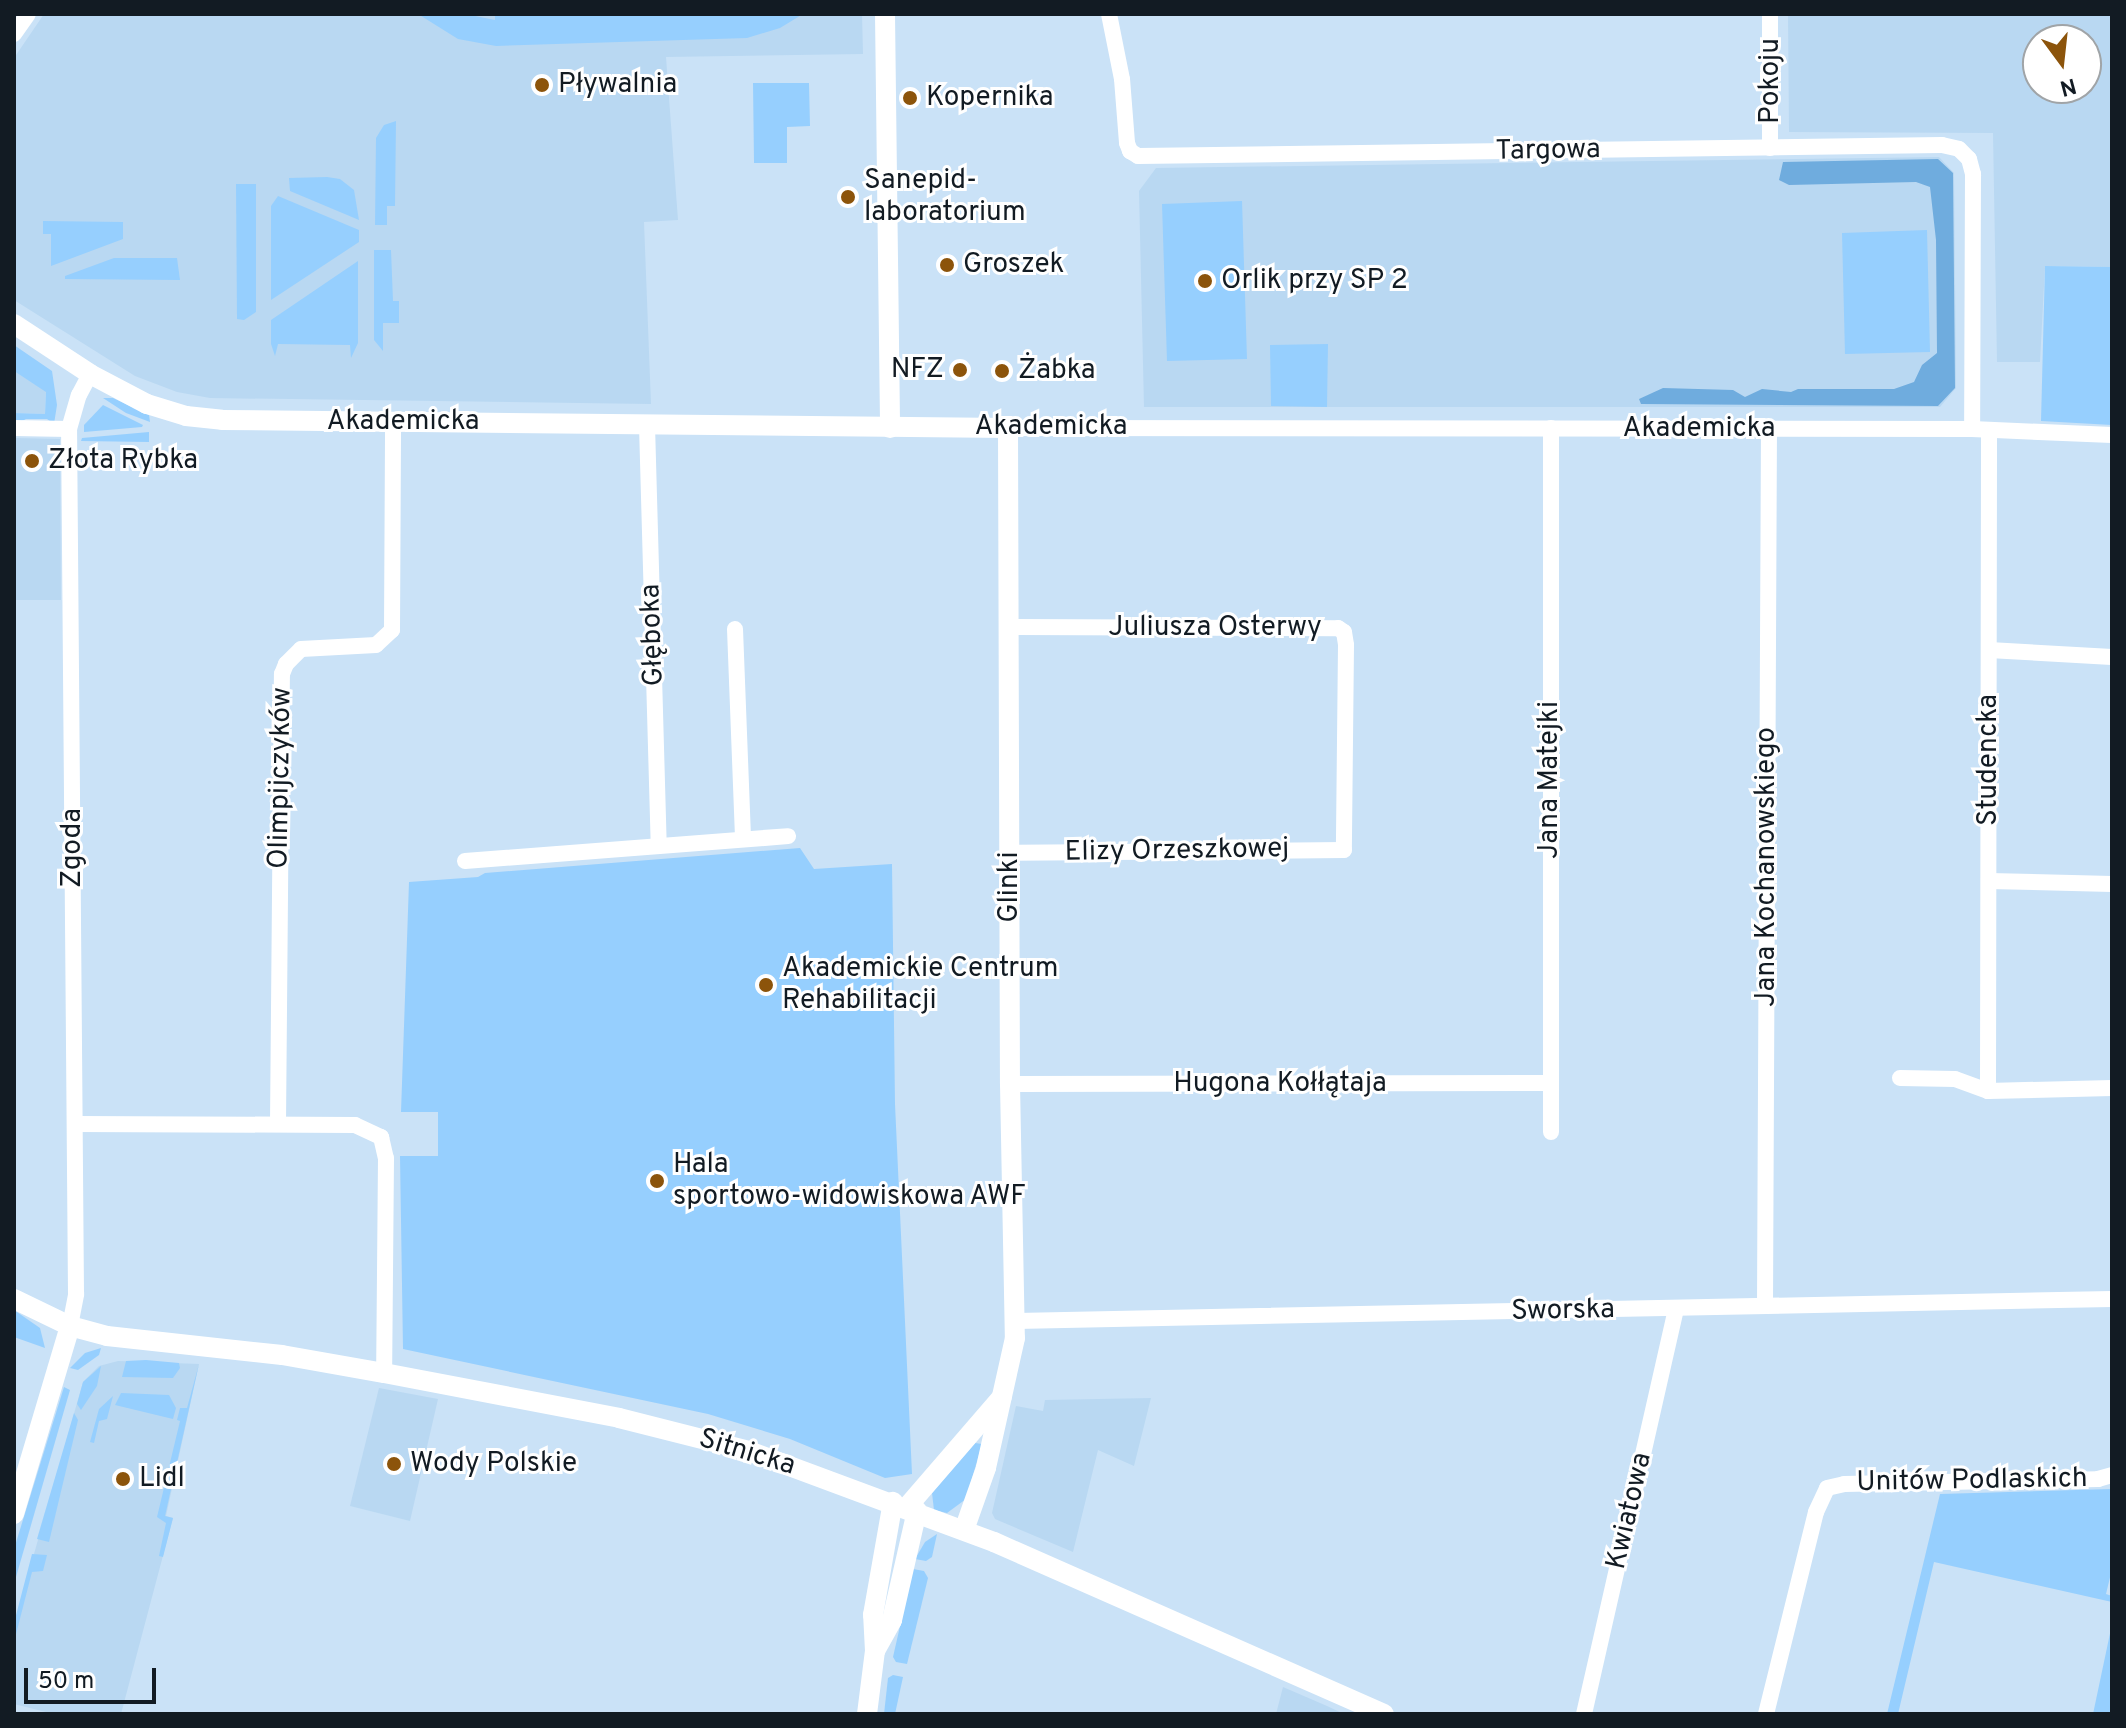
<!DOCTYPE html>
<meta charset="utf-8">
<style>
body{margin:0}
#map{position:relative;width:2126px;height:1728px;overflow:hidden;background:#cae2f7;font-family:Overpass,sans-serif}
div>[style]{position:absolute}
[style*='--x']{left:calc(var(--x)*1px);top:calc(var(--y)*1px);width:calc(var(--w)*1px);rotate:calc(var(--a)*1deg)}
.built>*{inset:0;background:#b9d8f2}
.green>*{inset:0;background:#96cffe}
.forest>*{inset:0;background:#6facde}
.minor>*{height:16px;margin:-8px;padding:0 8px;transform-origin:8px;border-radius:8px;background:#fff}
.tertiary>*{height:20px;margin:-10px;padding:0 10px;transform-origin:10px;border-radius:10px;background:#fff}
.dots>*{width:22px;height:22px;translate:-50% -50%;box-sizing:border-box;border:4px solid #fff;border-radius:50%}
span{translate:-50% -50%;white-space:nowrap;text-align:center;line-height:1.15;-webkit-text-stroke:6px #fff;paint-order:stroke}
.street-label{font-size:28px;color:#121b23}
.poi-label{font-size:28px;color:#121b23}
.left{translate:0 -50%;text-align:left}
.right{translate:-100% -50%;text-align:right}
.frame{position:absolute;inset:0;border:16px solid #121b23;pointer-events:none}
.north{position:absolute;left:2022px;top:24px;width:80px;height:80px;box-sizing:border-box;background:#fff;border:2px solid #a0a4a7;border-radius:50%;rotate:165deg;font-size:22px;font-weight:700;line-height:32px;text-align:center;color:#121b23}
.north::after{content:'';display:block;margin:auto;width:28px;height:36px;background:#8c540b;clip-path:polygon(50% 0,100% 100%,50% 72%,0 100%)}
.scale{position:absolute;left:24px;top:1668px;width:132px;height:36px;box-sizing:border-box;border:4px solid #121b23;border-top:0;padding-left:10px;font-size:24px;line-height:28px;white-space:nowrap;color:#121b23;-webkit-text-stroke:6px #fff;paint-order:stroke}
</style>
<div id="map">
<div class="built">
<i style="clip-path:polygon(44px 14px,862px 14px,863px 54px,666px 57px,678px 220px,644px 222px,651px 404px,210px 398px,177px 392px,135px 376px,14px 300px,14px 58px)"></i>
<i style="clip-path:polygon(evenodd,1788px 14px,2112px 14px,2112px 267px,2045px 266px,2040px 362px,1997px 362px,1993px 133px,1789px 132px,1788px 14px,2038px 40px,2086px 40px,2086px 88px,2038px 88px,2038px 40px)"></i>
<i style="clip-path:polygon(1939px 157px,1954px 173px,1956px 388px,1940px 407px,1144px 407px,1139px 191px,1156px 168px)"></i>
<i style="clip-path:polygon(14px 371px,46px 391px,45px 414px,14px 413px)"></i>
<i style="clip-path:polygon(14px 438px,60px 439px,61px 600px,14px 600px)"></i>
<i style="clip-path:polygon(118px 1361px,199px 1364px,166px 1516px,173px 1518px,121px 1714px,54px 1714px,14px 1704px,14px 1624px,83px 1382px,99px 1366px)"></i>
<i style="clip-path:polygon(379px 1388px,438px 1399px,410px 1521px,350px 1506px)"></i>
<i style="clip-path:polygon(1151px 1398px,1134px 1466px,1098px 1450px,1073px 1552px,995px 1519px,992px 1513px,1016px 1406px,1043px 1411px,1045px 1400px)"></i>
<i style="clip-path:polygon(1283px 1687px,1327px 1706px,1344px 1714px,1276px 1714px)"></i>
</div>
<div class="green">
<i style="clip-path:polygon(418px 14px,465px 14px,495px 20px,495px 14px,803px 14px,780px 28px,747px 38px,496px 46px,458px 39px)"></i>
<i style="clip-path:polygon(753px 83px,809px 83px,810px 126px,787px 127px,787px 163px,754px 163px)"></i>
<i style="clip-path:polygon(396px 121px,395px 206px,387px 206px,387px 225px,375px 225px,376px 138px,384px 125px)"></i>
<i style="clip-path:polygon(327px 177px,340px 179px,354px 190px,359px 220px,290px 191px,289px 178px)"></i>
<i style="clip-path:polygon(236px 184px,256px 184px,256px 312px,244px 320px,237px 319px)"></i>
<i style="clip-path:polygon(278px 196px,359px 230px,359px 242px,271px 300px,271px 206px)"></i>
<i style="clip-path:polygon(1242px 201px,1247px 359px,1167px 361px,1162px 204px)"></i>
<i style="clip-path:polygon(43px 221px,123px 222px,123px 239px,51px 266px,51px 234px,43px 234px)"></i>
<i style="clip-path:polygon(1927px 230px,1930px 352px,1845px 354px,1842px 233px)"></i>
<i style="clip-path:polygon(374px 250px,391px 250px,393px 301px,399px 301px,399px 323px,383px 323px,383px 351px,374px 340px)"></i>
<i style="clip-path:polygon(114px 258px,177px 258px,180px 280px,65px 279px,65px 276px)"></i>
<i style="clip-path:polygon(358px 261px,358px 343px,351px 358px,350px 345px,278px 344px,275px 356px,271px 344px,271px 320px)"></i>
<i style="clip-path:polygon(2045px 266px,2112px 267px,2112px 425px,2041px 421px)"></i>
<i style="clip-path:polygon(1328px 344px,1327px 407px,1271px 406px,1270px 345px)"></i>
<i style="clip-path:polygon(14px 345px,52px 371px,57px 405px,54px 424px,47px 419px,26px 419px,14px 425px,14px 413px,45px 414px,46px 392px,14px 371px)"></i>
<i style="clip-path:polygon(103px 398px,113px 398px,149px 415px,150px 422px,126px 413px)"></i>
<i style="clip-path:polygon(103px 405px,143px 425px,142px 427px,84px 432px,84px 425px)"></i>
<i style="clip-path:polygon(149px 432px,149px 442px,81px 441px,82px 438px)"></i>
<i style="clip-path:polygon(800px 848px,814px 869px,892px 864px,895px 1104px,912px 1474px,885px 1478px,790px 1439px,708px 1414px,403px 1349px,400px 1156px,438px 1156px,438px 1112px,401px 1112px,409px 882px,478px 877px,485px 873px)"></i>
<i style="clip-path:polygon(14px 1310px,40px 1328px,45px 1348px,14px 1337px)"></i>
<i style="clip-path:polygon(101px 1348px,99px 1355px,78px 1370px,70px 1368px,85px 1353px)"></i>
<i style="clip-path:polygon(146px 1360px,179px 1363px,180px 1368px,173px 1378px,122px 1377px,126px 1361px)"></i>
<i style="clip-path:polygon(199px 1364px,165px 1516px,173px 1518px,163px 1557px,159px 1556px,166px 1523px,157px 1517px,180px 1421px,177px 1420px,180px 1408px,187px 1408px)"></i>
<i style="clip-path:polygon(101px 1366px,97px 1386px,81px 1410px,77px 1404px,83px 1382px)"></i>
<i style="clip-path:polygon(64px 1387px,70px 1390px,14px 1584px,14px 1549px)"></i>
<i style="clip-path:polygon(121px 1393px,169px 1395px,176px 1408px,173px 1419px,115px 1405px)"></i>
<i style="clip-path:polygon(113px 1396px,107px 1419px,99px 1421px,94px 1443px,90px 1442px,99px 1409px)"></i>
<i style="clip-path:polygon(74px 1413px,78px 1420px,49px 1542px,37px 1539px)"></i>
<i style="clip-path:polygon(975px 1443px,982px 1444px,966px 1499px,947px 1513px,934px 1510px,932px 1493px)"></i>
<i style="clip-path:polygon(2112px 1489px,2112px 1569px,2106px 1594px,2112px 1596px,2112px 1602px,1934px 1562px,1898px 1714px,1887px 1714px,1940px 1494px)"></i>
<i style="clip-path:polygon(937px 1534px,932px 1557px,926px 1561px,915px 1559px,925px 1542px)"></i>
<i style="clip-path:polygon(32px 1554px,47px 1555px,43px 1571px,32px 1572px,14px 1642px,14px 1623px)"></i>
<i style="clip-path:polygon(913px 1569px,924px 1571px,928px 1578px,907px 1664px,896px 1662px,893px 1657px)"></i>
<i style="clip-path:polygon(2112px 1624px,2112px 1714px,2093px 1714px)"></i>
<i style="clip-path:polygon(893px 1675px,903px 1677px,895px 1714px,884px 1714px,888px 1678px)"></i>
</div>
<div class="forest">
<i style="clip-path:polygon(1938px 159px,1953px 173px,1955px 388px,1938px 406px,1641px 404px,1639px 399px,1663px 388px,1733px 390px,1745px 397px,1762px 389px,1791px 392px,1798px 389px,1894px 389px,1914px 382px,1922px 365px,1937px 353px,1936px 240px,1930px 187px,1916px 182px,1789px 185px,1779px 180px,1783px 162px)"></i>
</div>
<div class="minor">
<i style="--x:1109;--y:14;--w:66;--a:78.7"></i>
<i style="--x:1122;--y:79;--w:64;--a:85.5"></i>
<i style="--x:1127;--y:143;--w:9;--a:69"></i>
<i style="--x:1130;--y:151;--w:9;--a:32"></i>
<i style="--x:1138;--y:156;--w:804;--a:-0.78"></i>
<i style="--x:1942;--y:145;--w:17;--a:13"></i>
<i style="--x:1959;--y:149;--w:14;--a:45"></i>
<i style="--x:1969;--y:159;--w:16;--a:75"></i>
<i style="--x:1973;--y:174;--w:255;--a:90.2"></i>
<i style="--x:1770;--y:14;--w:134;--a:90"></i>
<i style="--x:14;--y:34;--w:24;--a:-55"></i>
<i style="--x:647;--y:425;--w:421;--a:88.4"></i>
<i style="--x:14;--y:428;--w:55;--a:1"></i>
<i style="--x:1008;--y:428;--w:964;--a:0.06"></i>
<i style="--x:1972;--y:429;--w:140;--a:2.5"></i>
<i style="--x:1551;--y:428;--w:704;--a:90"></i>
<i style="--x:1010;--y:627;--w:328;--a:0.2"></i>
<i style="--x:1338;--y:628;--w:7;--a:34"></i>
<i style="--x:1344;--y:632;--w:13;--a:81"></i>
<i style="--x:1346;--y:645;--w:205;--a:90.6"></i>
<i style="--x:1344;--y:850;--w:334;--a:179.5"></i>
<i style="--x:735;--y:629;--w:209;--a:87.8"></i>
<i style="--x:1989;--y:650;--w:123;--a:3.3"></i>
<i style="--x:465;--y:861;--w:324;--a:-4.4"></i>
<i style="--x:1989;--y:881;--w:123;--a:1.4"></i>
<i style="--x:1900;--y:1078;--w:55;--a:1"></i>
<i style="--x:1955;--y:1079;--w:35;--a:20"></i>
<i style="--x:1988;--y:1091;--w:124;--a:-1.4"></i>
<i style="--x:1010;--y:1084;--w:540;--a:-0.11"></i>
<i style="--x:1988;--y:1091;--w:661;--a:-89.91"></i>
<i style="--x:75;--y:1124;--w:280;--a:0.2"></i>
<i style="--x:355;--y:1125;--w:29;--a:25"></i>
<i style="--x:381;--y:1137;--w:22;--a:77"></i>
<i style="--x:386;--y:1158;--w:215;--a:90.5"></i>
<i style="--x:278;--y:1124;--w:450;--a:-89.5"></i>
<i style="--x:282;--y:674;--w:11;--a:-68"></i>
<i style="--x:286;--y:664;--w:21;--a:-45"></i>
<i style="--x:301;--y:649;--w:75;--a:-3.1"></i>
<i style="--x:376;--y:645;--w:22;--a:-43"></i>
<i style="--x:392;--y:630;--w:208;--a:-89.7"></i>
<i style="--x:1765;--y:1305;--w:877;--a:-89.74"></i>
<i style="--x:1014;--y:1321;--w:1098;--a:-1.15"></i>
<i style="--x:70;--y:1326;--w:33;--a:-79"></i>
<i style="--x:76;--y:1294;--w:865;--a:-90.46"></i>
<i style="--x:69;--y:429;--w:35;--a:-74"></i>
<i style="--x:79;--y:395;--w:24;--a:-62"></i>
<i style="--x:1584;--y:1714;--w:416;--a:-77.2"></i>
<i style="--x:1766;--y:1714;--w:208;--a:-76.1"></i>
<i style="--x:1816;--y:1512;--w:26;--a:-65"></i>
<i style="--x:1827;--y:1488;--w:17;--a:-13"></i>
<i style="--x:1844;--y:1484;--w:254;--a:-1.1"></i>
<i style="--x:2098;--y:1479;--w:15;--a:-16"></i>
</div>
<div class="tertiary">
<i style="--x:885;--y:14;--w:414;--a:89.3"></i>
<i style="--x:14;--y:324;--w:91;--a:33.3"></i>
<i style="--x:90;--y:374;--w:64;--a:27.8"></i>
<i style="--x:147;--y:404;--w:41;--a:17.1"></i>
<i style="--x:186;--y:416;--w:36;--a:6"></i>
<i style="--x:222;--y:420;--w:786;--a:0.58"></i>
<i style="--x:1008;--y:428;--w:656;--a:89.83"></i>
<i style="--x:1010;--y:1084;--w:254;--a:88.9"></i>
<i style="--x:1015;--y:1338;--w:133;--a:102.6"></i>
<i style="--x:986;--y:1468;--w:66;--a:109.5"></i>
<i style="--x:14;--y:1299;--w:62;--a:25.7"></i>
<i style="--x:70;--y:1326;--w:38;--a:15"></i>
<i style="--x:107;--y:1336;--w:176;--a:6.2"></i>
<i style="--x:282;--y:1355;--w:104;--a:10"></i>
<i style="--x:384;--y:1373;--w:239;--a:10.8"></i>
<i style="--x:619;--y:1418;--w:134;--a:14.2"></i>
<i style="--x:749;--y:1451;--w:261;--a:20.4"></i>
<i style="--x:994;--y:1542;--w:426;--a:23.8"></i>
<i style="--x:907;--y:1507;--w:145;--a:-49.2"></i>
<i style="--x:14;--y:1514;--w:196;--a:-73.4"></i>
<i style="--x:875;--y:1651;--w:35;--a:-61"></i>
<i style="--x:892;--y:1620;--w:112;--a:-77.1"></i>
<i style="--x:867;--y:1714;--w:64;--a:-82.8"></i>
<i style="--x:875;--y:1651;--w:36;--a:-93"></i>
<i style="--x:873;--y:1615;--w:115;--a:-80"></i>
</div>
<div class="dots">
<i style="left:542px;top:85px;background:#8c540b"></i>
<i style="left:910px;top:98px;background:#8c540b"></i>
<i style="left:848px;top:197px;background:#8c540b"></i>
<i style="left:947px;top:265px;background:#8c540b"></i>
<i style="left:1205px;top:281px;background:#8c540b"></i>
<i style="left:960px;top:370px;background:#8c540b"></i>
<i style="left:1002px;top:371px;background:#8c540b"></i>
<i style="left:32px;top:461px;background:#8c540b"></i>
<i style="left:766px;top:985px;background:#8c540b"></i>
<i style="left:657px;top:1181px;background:#8c540b"></i>
<i style="left:394px;top:1464px;background:#8c540b"></i>
<i style="left:123px;top:1479px;background:#8c540b"></i>
</div>
<div class="street-label">
<span style="left:1771px;top:81px;rotate:-90deg">Pokoju</span>
<span style="left:1548px;top:151px;rotate:-1deg">Targowa</span>
<span style="left:403px;top:422px">Akademicka</span>
<span style="left:1051px;top:427px">Akademicka</span>
<span style="left:1699px;top:429px">Akademicka</span>
<span style="left:1215px;top:628px">Juliusza Osterwy</span>
<span style="left:653px;top:635px;rotate:-92deg">Głęboka</span>
<span style="left:1989px;top:760px;rotate:-90deg">Studencka</span>
<span style="left:281px;top:778px;rotate:-89deg">Olimpijczyków</span>
<span style="left:1550px;top:780px;rotate:-90deg">Jana Matejki</span>
<span style="left:73px;top:848px;rotate:-90deg">Zgoda</span>
<span style="left:1177px;top:851px;rotate:-1deg">Elizy Orzeszkowej</span>
<span style="left:1767px;top:867px;rotate:-90deg">Jana Kochanowskiego</span>
<span style="left:1010px;top:887px;rotate:-90deg">Glinki</span>
<span style="left:1280px;top:1084px">Hugona Kołłątaja</span>
<span style="left:1563px;top:1311px;rotate:-1deg">Sworska</span>
<span style="left:747px;top:1453px;rotate:17deg">Sitnicka</span>
<span style="left:1972px;top:1481px;rotate:-1deg">Unitów Podlaskich</span>
<span style="left:1630px;top:1511px;rotate:-77deg">Kwiatowa</span>
</div>
<div class="poi-label">
<span class="left" style="left:558px;top:85px">Pływalnia</span>
<span class="left" style="left:926px;top:98px">Kopernika</span>
<span class="left" style="left:864px;top:197px">Sanepid-<br>laboratorium</span>
<span class="left" style="left:963px;top:265px">Groszek</span>
<span class="left" style="left:1221px;top:281px">Orlik przy SP 2</span>
<span class="right" style="left:944px;top:370px">NFZ</span>
<span class="left" style="left:1018px;top:371px">Żabka</span>
<span class="left" style="left:48px;top:461px">Złota Rybka</span>
<span class="left" style="left:782px;top:985px">Akademickie Centrum<br>Rehabilitacji</span>
<span class="left" style="left:673px;top:1181px">Hala<br>sportowo-widowiskowa AWF</span>
<span class="left" style="left:410px;top:1464px">Wody Polskie</span>
<span class="left" style="left:139px;top:1479px">Lidl</span>
</div>
<div class="frame"></div>
<div class="north">N</div>
<div class="scale">50 m</div>
</div>
